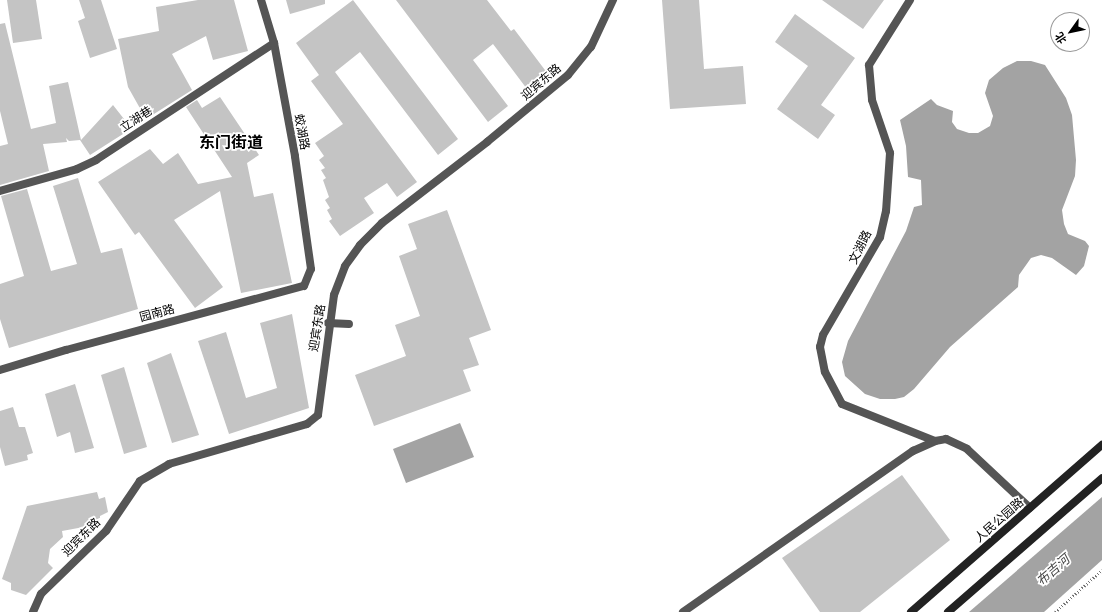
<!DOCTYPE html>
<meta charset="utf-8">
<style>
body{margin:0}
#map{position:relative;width:1102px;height:612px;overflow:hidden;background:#fff;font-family:"Open Sans","Noto Sans SC",sans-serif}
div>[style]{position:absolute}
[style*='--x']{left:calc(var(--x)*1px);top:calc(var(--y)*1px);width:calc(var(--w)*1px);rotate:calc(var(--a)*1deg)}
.water>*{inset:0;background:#a3a3a3}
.building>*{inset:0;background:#c4c4c4}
.path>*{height:2.5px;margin-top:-1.25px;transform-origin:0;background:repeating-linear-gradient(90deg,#777 0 1px,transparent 0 3px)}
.lane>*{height:8px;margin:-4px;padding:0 4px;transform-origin:4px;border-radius:4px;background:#555}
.street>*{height:8px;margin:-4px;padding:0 4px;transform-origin:4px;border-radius:4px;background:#555}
.secondary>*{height:8px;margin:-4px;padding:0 4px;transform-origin:4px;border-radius:4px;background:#222}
span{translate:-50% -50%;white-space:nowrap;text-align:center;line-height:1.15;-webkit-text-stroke:3.5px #fff;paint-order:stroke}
.street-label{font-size:12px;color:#000}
.water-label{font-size:13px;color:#444;font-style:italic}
.district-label{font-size:16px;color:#000;font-weight:700}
.north{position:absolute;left:1050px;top:12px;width:40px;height:40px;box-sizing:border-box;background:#fff;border:1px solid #999;border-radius:50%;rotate:237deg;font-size:11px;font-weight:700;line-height:16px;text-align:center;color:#000}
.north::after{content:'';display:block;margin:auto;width:14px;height:18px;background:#000;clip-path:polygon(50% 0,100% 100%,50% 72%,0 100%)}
</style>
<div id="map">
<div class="water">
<i style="clip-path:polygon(1017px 61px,1031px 61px,1045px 65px,1066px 98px,1072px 115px,1076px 160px,1075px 176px,1062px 210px,1064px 224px,1068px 234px,1085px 241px,1089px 246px,1084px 266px,1076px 275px,1052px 258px,1041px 255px,1031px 258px,1019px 275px,1018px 287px,950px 347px,914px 389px,904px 397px,895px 399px,880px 399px,865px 394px,845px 376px,842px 362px,848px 341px,906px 231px,914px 207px,922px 205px,921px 180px,908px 177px,906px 146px,900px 120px,931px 99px,937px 105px,953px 111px,952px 122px,957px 129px,969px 133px,978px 133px,990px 126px,993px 116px,985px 93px,989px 80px,1003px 68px)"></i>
<i style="clip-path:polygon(460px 423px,474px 457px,406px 483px,393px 449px)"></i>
<i style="clip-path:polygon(1102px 497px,1102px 560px,1044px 612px,969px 612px)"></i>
</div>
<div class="building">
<i style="clip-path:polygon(7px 0,36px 0,42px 39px,13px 43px)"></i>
<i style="clip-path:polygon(79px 0,101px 0,117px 49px,90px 58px,78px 21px,85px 18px)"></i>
<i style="clip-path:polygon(198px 0,234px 0,248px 51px,213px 60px,206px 36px,172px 54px,192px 90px,146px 119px,128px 87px,118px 39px,159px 31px,156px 7px)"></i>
<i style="clip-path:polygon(286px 0,325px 0,325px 4px,290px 14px)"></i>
<i style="clip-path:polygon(353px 0,458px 139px,438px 155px,360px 52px,335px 72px,417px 182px,397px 197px,387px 183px,364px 198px,374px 213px,340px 236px,329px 221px,332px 219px,327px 210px,330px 208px,325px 200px,329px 197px,323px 180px,326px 178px,321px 170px,325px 168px,319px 160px,324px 156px,315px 143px,343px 124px,311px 81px,319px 75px,296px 43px)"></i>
<i style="clip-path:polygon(396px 0,487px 0,511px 31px,514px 29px,551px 78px,530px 93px,493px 44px,473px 60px,508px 106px,488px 122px)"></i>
<i style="clip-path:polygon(662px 0,699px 0,704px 69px,743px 66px,746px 104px,670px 109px)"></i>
<i style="clip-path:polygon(822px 0,884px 0,863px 29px)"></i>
<i style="clip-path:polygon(795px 14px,855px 58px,821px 105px,835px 115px,818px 139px,777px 109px,808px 66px,775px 42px)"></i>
<i style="clip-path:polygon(5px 23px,31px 129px,56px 123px,49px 86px,68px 82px,81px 140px,113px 105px,124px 119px,119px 124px,123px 134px,90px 155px,80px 140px,69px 141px,66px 138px,67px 142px,43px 144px,49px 171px,0 185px,0 146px,8px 144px,0 111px,0 24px)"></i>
<i style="clip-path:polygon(220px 97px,259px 155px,247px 163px,254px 197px,273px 193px,292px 283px,241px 293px,220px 191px,174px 220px,223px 287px,195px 308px,139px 232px,135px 235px,98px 182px,150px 149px,163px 164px,178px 153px,198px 184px,232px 177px,186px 107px,197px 100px,202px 108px)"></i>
<i style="clip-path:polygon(78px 178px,101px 253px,122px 248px,138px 309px,9px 348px,0 319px,0 284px,24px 276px,1px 196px,27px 189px,51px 271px,77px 264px,53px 186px)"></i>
<i style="clip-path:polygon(447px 210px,491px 330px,469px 338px,479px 365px,463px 370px,471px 391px,374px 426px,355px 375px,406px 356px,395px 325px,420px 316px,399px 256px,417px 249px,408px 224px)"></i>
<i style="clip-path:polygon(292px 314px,309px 408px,229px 434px,198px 341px,226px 332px,246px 398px,277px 388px,260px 323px)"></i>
<i style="clip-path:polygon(171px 353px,199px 435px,172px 443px,147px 363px)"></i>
<i style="clip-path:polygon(124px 367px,147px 447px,124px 454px,101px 375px)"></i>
<i style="clip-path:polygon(75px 384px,94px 448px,75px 453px,70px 432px,57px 437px,45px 394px)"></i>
<i style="clip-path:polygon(13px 407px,19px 427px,25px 427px,33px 453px,27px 455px,28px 460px,5px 466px,0 447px,0 411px)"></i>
<i style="clip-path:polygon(902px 475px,950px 540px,860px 612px,820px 612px,782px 558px)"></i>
<i style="clip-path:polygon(97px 492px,99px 499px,105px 497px,108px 512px,100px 516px,100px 524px,62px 531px,63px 537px,50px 549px,48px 563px,53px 568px,26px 595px,11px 590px,11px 583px,2px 579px,27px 506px)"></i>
</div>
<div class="path">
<i style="--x:1055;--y:612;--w:63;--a:-41.8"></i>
</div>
<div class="lane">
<i style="--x:910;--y:0;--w:77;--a:122.2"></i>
<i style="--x:869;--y:65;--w:35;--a:85"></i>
<i style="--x:872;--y:100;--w:56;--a:71.2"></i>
<i style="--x:890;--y:153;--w:58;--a:93.9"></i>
<i style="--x:886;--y:211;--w:27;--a:103"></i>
<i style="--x:880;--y:237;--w:113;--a:120.2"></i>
<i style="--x:823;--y:335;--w:12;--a:104"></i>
<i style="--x:820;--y:347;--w:25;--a:79"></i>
<i style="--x:825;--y:372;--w:36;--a:62"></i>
<i style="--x:842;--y:404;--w:100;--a:21.7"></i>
<i style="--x:328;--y:323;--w:21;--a:3"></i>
</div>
<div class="street">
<i style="--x:0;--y:191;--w:80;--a:-15.9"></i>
<i style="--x:77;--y:169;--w:21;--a:-25"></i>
<i style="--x:96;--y:160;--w:213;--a:-33.3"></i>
<i style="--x:0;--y:370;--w:69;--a:-16.9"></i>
<i style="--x:66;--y:350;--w:246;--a:-15.1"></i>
<i style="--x:304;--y:286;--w:18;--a:-68"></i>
<i style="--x:311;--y:269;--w:114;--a:-98.1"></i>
<i style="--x:295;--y:156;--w:115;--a:-100.5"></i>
<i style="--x:274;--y:43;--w:45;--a:-106.8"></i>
<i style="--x:33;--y:612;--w:20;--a:-66"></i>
<i style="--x:41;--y:594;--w:91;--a:-44.1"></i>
<i style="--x:106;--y:531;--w:60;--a:-55.8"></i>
<i style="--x:140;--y:481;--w:34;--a:-30"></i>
<i style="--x:169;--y:464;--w:144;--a:-16.2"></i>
<i style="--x:307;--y:424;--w:14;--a:-39"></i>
<i style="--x:318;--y:415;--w:121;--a:-82.4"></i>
<i style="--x:334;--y:295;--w:31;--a:-69"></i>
<i style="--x:345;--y:266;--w:26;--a:-54"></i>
<i style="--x:360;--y:245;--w:31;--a:-45"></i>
<i style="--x:382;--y:223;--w:133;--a:-37.6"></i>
<i style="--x:487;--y:142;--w:105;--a:-39.6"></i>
<i style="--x:568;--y:75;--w:36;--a:-51"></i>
<i style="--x:591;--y:47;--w:52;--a:-64.9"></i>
<i style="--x:683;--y:612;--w:281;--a:-35"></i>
<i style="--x:913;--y:451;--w:24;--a:-24"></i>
<i style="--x:935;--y:441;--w:11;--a:-10"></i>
<i style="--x:946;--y:439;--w:23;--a:25"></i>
<i style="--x:967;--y:449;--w:86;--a:43.1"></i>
</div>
<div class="secondary">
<i style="--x:911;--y:612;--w:254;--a:-41.2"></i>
<i style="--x:948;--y:612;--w:204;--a:-41"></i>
</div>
<div class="street-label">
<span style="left:541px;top:82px;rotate:-41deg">迎宾东路</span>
<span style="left:136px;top:119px;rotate:-33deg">立湖巷</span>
<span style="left:302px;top:132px;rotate:79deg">蛟湖路</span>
<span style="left:860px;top:247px;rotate:-64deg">文湖路</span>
<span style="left:157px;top:313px;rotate:-15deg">园南路</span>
<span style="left:317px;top:328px;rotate:-81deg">迎宾东路</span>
<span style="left:999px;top:520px;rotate:-41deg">人民公园路</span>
<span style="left:81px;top:537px;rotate:-45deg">迎宾东路</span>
</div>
<div class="water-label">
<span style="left:1053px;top:570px;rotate:-41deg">布吉河</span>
</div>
<div class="district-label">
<span style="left:231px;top:142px">东门街道</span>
</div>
<div class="north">北</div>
</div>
